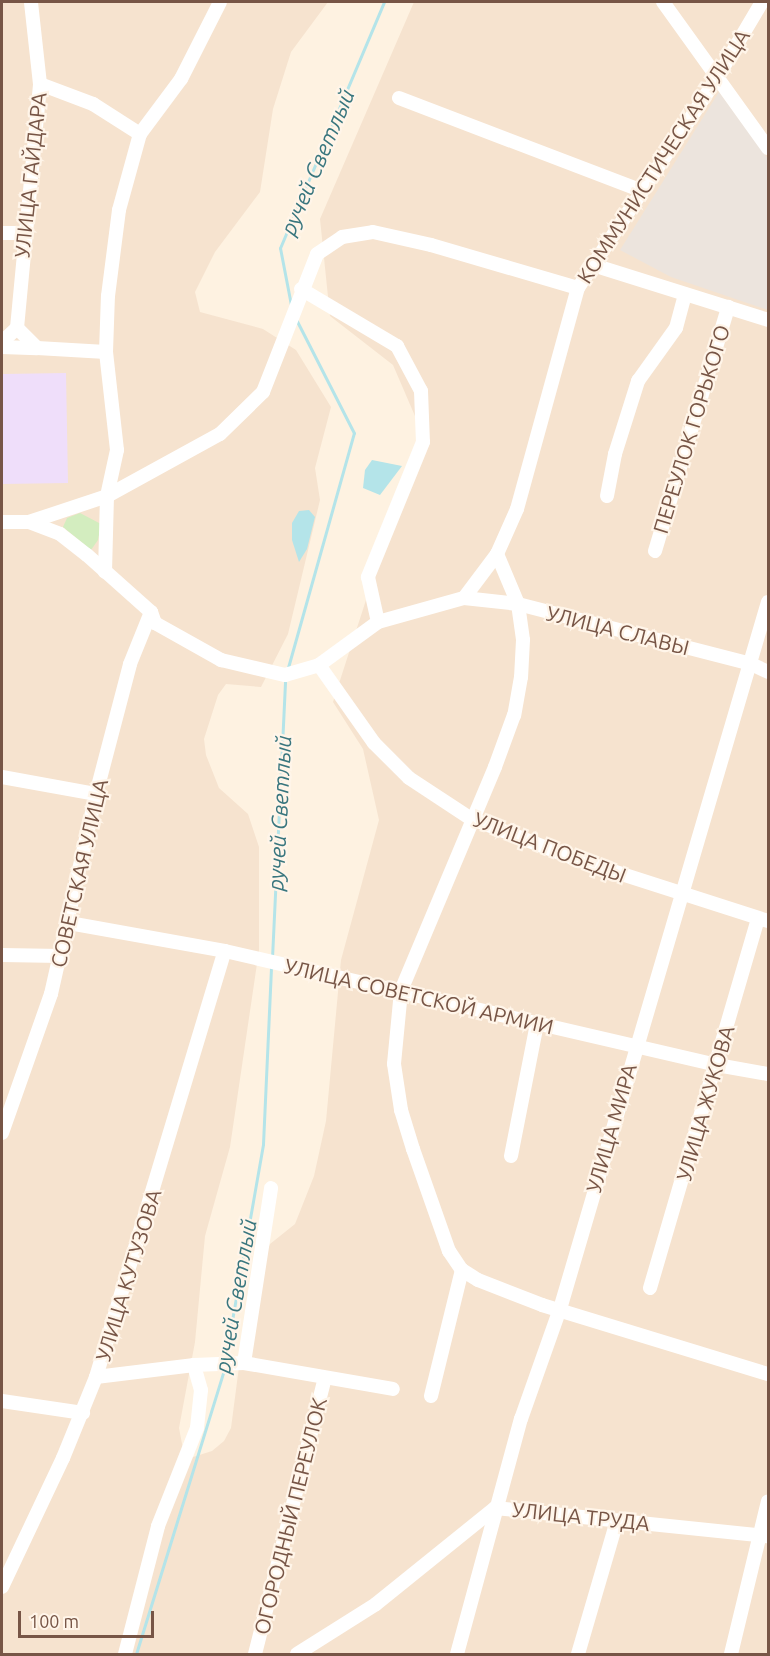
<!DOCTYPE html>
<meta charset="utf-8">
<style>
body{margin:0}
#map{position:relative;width:770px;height:1656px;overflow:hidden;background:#fef2e1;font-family:Ubuntu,sans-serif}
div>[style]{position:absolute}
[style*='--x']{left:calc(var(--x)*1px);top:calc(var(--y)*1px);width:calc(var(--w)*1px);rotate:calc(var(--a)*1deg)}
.residential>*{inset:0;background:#f6e3cf}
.industrial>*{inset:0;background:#ece4dd}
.education>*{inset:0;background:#efdefa}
.green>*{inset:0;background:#d3edbf}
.water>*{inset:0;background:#b4e4e9}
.stream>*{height:3px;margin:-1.5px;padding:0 1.5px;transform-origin:1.5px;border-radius:1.5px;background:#b4e4e9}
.minor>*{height:14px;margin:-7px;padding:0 7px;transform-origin:7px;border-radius:7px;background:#fff}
span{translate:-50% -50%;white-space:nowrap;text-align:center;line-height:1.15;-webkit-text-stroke:4.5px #fff5e9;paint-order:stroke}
.street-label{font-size:21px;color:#775546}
.water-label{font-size:22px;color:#39767e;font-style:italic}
.frame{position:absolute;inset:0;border:3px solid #775546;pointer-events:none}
.scale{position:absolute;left:18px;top:1611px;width:136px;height:27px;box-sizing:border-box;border:3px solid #775546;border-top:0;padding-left:8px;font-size:18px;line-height:21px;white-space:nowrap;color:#775546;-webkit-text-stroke:4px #fff5e9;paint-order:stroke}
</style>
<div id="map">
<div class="residential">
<i style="clip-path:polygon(2px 2px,328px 2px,291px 52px,273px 109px,260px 192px,215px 252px,195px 292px,200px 312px,263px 329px,296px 350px,331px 407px,315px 468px,320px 500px,288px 634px,261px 687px,226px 684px,218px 695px,204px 739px,206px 755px,219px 788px,248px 814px,259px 847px,259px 950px,230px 1147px,205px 1236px,195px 1342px,179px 1428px,183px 1449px,193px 1457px,212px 1451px,224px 1441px,231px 1428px,249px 1290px,270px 1244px,295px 1224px,314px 1176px,326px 1121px,341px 960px,379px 820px,363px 749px,333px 702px,421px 430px,393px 365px,330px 316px,320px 219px,414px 2px,768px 2px,768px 1654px,2px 1654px)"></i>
</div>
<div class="industrial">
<i style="clip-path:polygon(719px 92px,768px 159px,768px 310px,671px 277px,620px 250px)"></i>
</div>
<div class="education">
<i style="clip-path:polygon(66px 373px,68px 483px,2px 484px,2px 374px)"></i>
</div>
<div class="green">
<i style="clip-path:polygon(80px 513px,101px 524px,98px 540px,91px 550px,63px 527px,67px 518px)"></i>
</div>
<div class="water">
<i style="clip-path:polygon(372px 460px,402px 466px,380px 495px,363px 488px,365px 470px)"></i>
<i style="clip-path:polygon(309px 510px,315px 517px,307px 549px,299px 562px,292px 540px,292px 523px,299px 511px)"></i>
</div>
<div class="stream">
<i style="--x:291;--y:305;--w:58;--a:-100.9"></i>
<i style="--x:280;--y:248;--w:267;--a:-67.1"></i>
<i style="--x:287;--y:671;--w:247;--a:-74.3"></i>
<i style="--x:354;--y:433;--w:128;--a:-117"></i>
<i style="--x:272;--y:958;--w:278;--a:-87.3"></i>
<i style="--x:225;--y:1360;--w:219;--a:-80"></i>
<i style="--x:263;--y:1144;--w:179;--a:-87.4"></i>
<i style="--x:136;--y:1654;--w:298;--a:-72.8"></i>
</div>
<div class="minor">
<i style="--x:663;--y:2;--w:180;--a:54.3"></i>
<i style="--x:40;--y:84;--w:57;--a:20.7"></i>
<i style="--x:93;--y:104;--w:56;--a:32.6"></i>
<i style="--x:399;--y:98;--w:260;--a:20.9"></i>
<i style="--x:2;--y:233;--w:21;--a:0"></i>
<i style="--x:593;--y:265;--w:183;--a:17.4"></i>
<i style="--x:301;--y:289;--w:112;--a:30.7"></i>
<i style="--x:397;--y:346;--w:51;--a:61.9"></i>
<i style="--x:421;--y:391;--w:51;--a:87.8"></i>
<i style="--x:423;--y:442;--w:146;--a:112.2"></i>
<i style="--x:368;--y:577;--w:46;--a:77.5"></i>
<i style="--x:17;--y:328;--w:28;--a:45"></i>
<i style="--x:37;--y:348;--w:69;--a:3.3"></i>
<i style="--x:2;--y:342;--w:21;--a:-43"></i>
<i style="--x:17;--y:328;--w:245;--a:-84.6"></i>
<i style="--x:40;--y:84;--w:82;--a:-96.3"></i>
<i style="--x:2;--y:347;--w:35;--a:2"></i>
<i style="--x:607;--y:496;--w:43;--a:-79.2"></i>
<i style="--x:615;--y:454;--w:77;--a:-72.5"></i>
<i style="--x:638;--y:381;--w:65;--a:-54.4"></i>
<i style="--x:676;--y:328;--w:35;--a:-75"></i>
<i style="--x:2;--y:522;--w:27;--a:0"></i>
<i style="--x:29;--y:522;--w:82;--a:-18.4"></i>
<i style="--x:107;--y:496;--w:129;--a:-28.8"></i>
<i style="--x:220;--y:434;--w:60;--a:-44.3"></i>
<i style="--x:263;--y:392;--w:148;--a:-68.6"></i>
<i style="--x:317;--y:254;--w:30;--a:-34"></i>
<i style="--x:342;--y:237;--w:31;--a:-9"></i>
<i style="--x:373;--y:232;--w:59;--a:12.6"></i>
<i style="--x:431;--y:245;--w:153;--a:16.3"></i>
<i style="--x:29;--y:522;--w:33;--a:21"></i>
<i style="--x:60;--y:534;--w:34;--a:38"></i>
<i style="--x:87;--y:555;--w:86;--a:41.7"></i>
<i style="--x:151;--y:612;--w:12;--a:70"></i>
<i style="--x:155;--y:623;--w:76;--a:29.3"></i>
<i style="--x:221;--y:660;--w:66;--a:13.2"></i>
<i style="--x:285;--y:675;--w:35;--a:-16"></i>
<i style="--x:319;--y:665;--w:73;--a:-36.1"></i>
<i style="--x:378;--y:622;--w:89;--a:-15.6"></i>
<i style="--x:464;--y:598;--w:55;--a:-53.1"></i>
<i style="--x:497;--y:554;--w:49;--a:-66"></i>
<i style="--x:517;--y:509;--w:229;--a:-74.6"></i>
<i style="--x:578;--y:288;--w:252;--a:-56.5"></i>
<i style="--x:717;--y:78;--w:88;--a:-59.4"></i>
<i style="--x:655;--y:551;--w:255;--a:-73.3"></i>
<i style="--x:497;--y:554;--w:54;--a:67.2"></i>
<i style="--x:518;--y:604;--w:36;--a:82"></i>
<i style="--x:523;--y:640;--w:37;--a:93"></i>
<i style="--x:521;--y:677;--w:39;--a:100"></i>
<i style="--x:514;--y:715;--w:55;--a:110.1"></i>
<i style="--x:495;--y:767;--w:243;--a:112.8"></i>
<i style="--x:401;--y:991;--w:73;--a:95.5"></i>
<i style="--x:394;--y:1064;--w:47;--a:81.3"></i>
<i style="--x:401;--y:1110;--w:41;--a:72.9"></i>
<i style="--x:413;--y:1149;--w:108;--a:70.6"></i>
<i style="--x:449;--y:1251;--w:23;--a:56"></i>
<i style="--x:462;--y:1270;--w:19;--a:32"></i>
<i style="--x:478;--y:1280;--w:69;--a:21.3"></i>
<i style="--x:542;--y:1305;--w:236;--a:17"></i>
<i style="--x:105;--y:572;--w:76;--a:-88.5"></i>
<i style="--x:107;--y:496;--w:47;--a:-77.7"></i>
<i style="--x:117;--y:450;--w:99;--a:-96.4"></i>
<i style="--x:106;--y:352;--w:56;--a:-88"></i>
<i style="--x:108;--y:296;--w:87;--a:-82.7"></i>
<i style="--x:119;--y:210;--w:79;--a:-74.6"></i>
<i style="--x:140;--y:134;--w:69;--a:-53.3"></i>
<i style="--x:181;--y:79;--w:86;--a:-63.1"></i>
<i style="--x:464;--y:598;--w:54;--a:6.3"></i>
<i style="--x:518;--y:604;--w:241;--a:14.4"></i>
<i style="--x:751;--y:664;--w:19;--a:25"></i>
<i style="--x:319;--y:665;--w:95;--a:54.8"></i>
<i style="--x:374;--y:743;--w:49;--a:45"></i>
<i style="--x:409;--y:778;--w:73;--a:33.3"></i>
<i style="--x:470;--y:818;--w:113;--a:21.3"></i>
<i style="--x:575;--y:859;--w:203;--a:17.8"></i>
<i style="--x:2;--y:777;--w:96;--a:10.3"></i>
<i style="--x:69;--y:923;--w:158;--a:10.2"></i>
<i style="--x:225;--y:951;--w:505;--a:13.05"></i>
<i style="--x:717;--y:1065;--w:52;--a:10"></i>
<i style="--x:2;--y:955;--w:59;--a:1"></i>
<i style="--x:2;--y:1133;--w:147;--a:-70.6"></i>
<i style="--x:51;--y:994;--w:205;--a:-77.3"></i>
<i style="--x:96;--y:794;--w:134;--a:-75.3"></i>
<i style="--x:130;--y:664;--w:56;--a:-68"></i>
<i style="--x:511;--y:1156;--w:136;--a:-78.9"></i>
<i style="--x:650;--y:1288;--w:385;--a:-73.7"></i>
<i style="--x:244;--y:1363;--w:177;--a:-81.2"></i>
<i style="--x:96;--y:1377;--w:99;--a:-7"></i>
<i style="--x:194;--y:1365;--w:50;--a:-2.3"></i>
<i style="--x:244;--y:1363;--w:151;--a:9.9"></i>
<i style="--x:431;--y:1396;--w:130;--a:-76.2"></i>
<i style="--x:2;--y:1401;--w:82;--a:8.4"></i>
<i style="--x:2;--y:1587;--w:143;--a:-64.7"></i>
<i style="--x:63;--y:1458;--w:87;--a:-67.8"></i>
<i style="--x:96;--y:1377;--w:445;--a:-73.2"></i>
<i style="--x:125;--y:1654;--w:132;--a:-75.5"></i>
<i style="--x:158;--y:1526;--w:105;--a:-68.3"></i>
<i style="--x:197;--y:1428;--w:38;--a:-84"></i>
<i style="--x:201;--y:1390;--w:26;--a:-106"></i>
<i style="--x:255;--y:1654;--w:285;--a:-75.8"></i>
<i style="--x:297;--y:1654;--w:93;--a:-32.3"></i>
<i style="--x:376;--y:1604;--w:153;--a:-38.9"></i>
<i style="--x:495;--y:1508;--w:274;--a:5.9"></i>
<i style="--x:457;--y:1654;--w:244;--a:-74.8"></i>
<i style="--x:521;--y:1419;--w:117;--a:-70.5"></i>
<i style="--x:560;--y:1309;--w:737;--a:-73.61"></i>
<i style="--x:578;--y:1654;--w:139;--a:-73.7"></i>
<i style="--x:731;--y:1654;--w:157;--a:-76.4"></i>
</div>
<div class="street-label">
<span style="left:663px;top:156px;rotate:-57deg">КОММУНИСТИЧЕСКАЯ УЛИЦА</span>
<span style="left:30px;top:175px;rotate:-84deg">УЛИЦА ГАЙДАРА</span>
<span style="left:691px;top:429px;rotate:-73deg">ПЕРЕУЛОК ГОРЬКОГО</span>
<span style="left:618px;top:630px;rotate:14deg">УЛИЦА СЛАВЫ</span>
<span style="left:550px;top:847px;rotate:21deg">УЛИЦА ПОБЕДЫ</span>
<span style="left:79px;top:873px;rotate:-77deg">СОВЕТСКАЯ УЛИЦА</span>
<span style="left:419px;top:996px;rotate:13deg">УЛИЦА СОВЕТСКОЙ АРМИИ</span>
<span style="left:705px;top:1103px;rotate:-74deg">УЛИЦА ЖУКОВА</span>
<span style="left:611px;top:1128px;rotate:-74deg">УЛИЦА МИРА</span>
<span style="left:128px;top:1275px;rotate:-73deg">УЛИЦА КУТУЗОВА</span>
<span style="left:290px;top:1516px;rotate:-76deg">ОГОРОДНЫЙ ПЕРЕУЛОК</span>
<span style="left:581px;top:1516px;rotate:6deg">УЛИЦА ТРУДА</span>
</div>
<div class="water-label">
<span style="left:317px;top:162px;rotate:-67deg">ручей Светлый</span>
<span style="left:279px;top:813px;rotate:-87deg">ручей Светлый</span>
<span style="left:235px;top:1296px;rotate:-80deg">ручей Светлый</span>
</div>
<div class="frame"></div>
<div class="scale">100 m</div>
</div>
